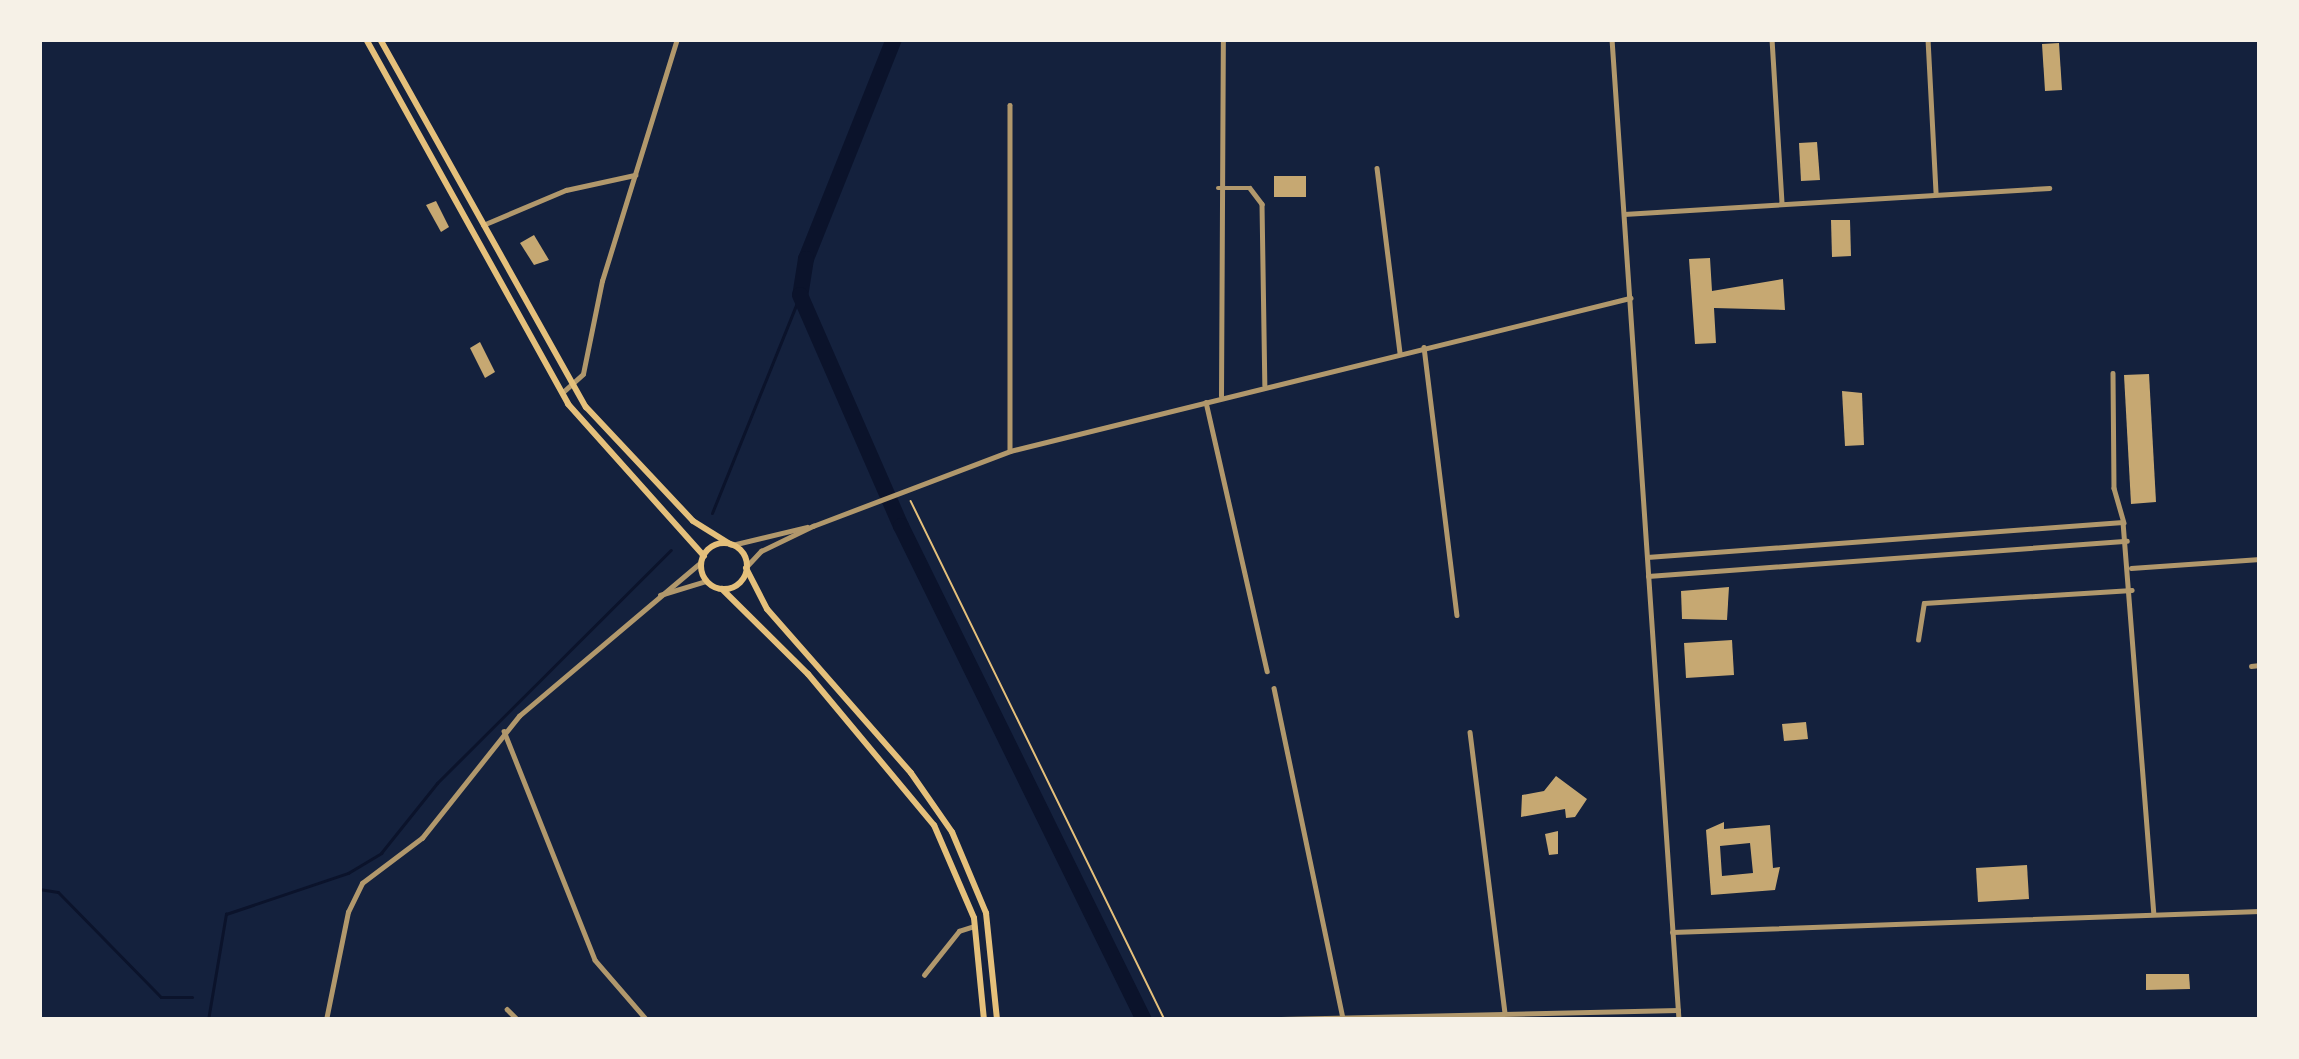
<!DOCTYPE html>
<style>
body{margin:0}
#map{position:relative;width:2299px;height:1059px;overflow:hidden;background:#14213d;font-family:Ubuntu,sans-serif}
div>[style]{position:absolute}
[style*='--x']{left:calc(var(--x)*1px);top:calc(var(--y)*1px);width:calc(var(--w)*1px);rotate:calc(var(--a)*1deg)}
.stream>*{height:3px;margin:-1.5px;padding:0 1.5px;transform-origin:1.5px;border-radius:1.5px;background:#0b132b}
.river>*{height:16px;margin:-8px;padding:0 8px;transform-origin:8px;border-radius:8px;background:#0b132b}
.building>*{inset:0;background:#c6a872}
.path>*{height:1.5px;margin:-0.75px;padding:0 0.75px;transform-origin:0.75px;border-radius:0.75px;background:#e5c07b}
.minor>*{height:4.5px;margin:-2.25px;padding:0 2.25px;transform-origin:2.25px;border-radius:2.25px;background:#b1986c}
.tertiary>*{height:4.5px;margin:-2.25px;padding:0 2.25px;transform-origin:2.25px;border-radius:2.25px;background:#b1986c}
.primary>*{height:6px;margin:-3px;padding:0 3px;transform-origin:3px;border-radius:3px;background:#e5c07b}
.primary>.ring{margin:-3px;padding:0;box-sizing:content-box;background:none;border:6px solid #e5c07b;border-radius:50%}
span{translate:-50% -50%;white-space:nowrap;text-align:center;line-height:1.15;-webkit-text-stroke:10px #f6f1e7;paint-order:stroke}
.frame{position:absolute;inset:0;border:42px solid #f6f1e7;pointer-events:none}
</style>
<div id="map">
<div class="stream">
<i style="--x:712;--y:513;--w:235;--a:-68"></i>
<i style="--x:39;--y:889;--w:19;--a:9"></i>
<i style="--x:58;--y:892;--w:147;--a:45.6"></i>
<i style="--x:161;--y:997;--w:31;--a:0"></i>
<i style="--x:208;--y:1020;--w:108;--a:-80.4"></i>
<i style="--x:226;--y:914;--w:129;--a:-18.6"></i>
<i style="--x:348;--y:873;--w:39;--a:-31"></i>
<i style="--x:381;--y:853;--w:90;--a:-51.3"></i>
<i style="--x:437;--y:783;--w:330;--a:-44.9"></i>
</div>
<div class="river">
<i style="--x:894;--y:39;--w:237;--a:111.8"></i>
<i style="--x:806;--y:259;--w:36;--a:99"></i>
<i style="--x:800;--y:295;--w:252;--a:66.4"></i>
<i style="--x:901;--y:526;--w:551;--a:63.81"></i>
</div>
<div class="building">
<i style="clip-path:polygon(2059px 43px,2062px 90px,2045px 91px,2042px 44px)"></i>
<i style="clip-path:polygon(1817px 142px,1820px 180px,1801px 181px,1799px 143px)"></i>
<i style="clip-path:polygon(1274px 176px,1306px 176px,1306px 197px,1274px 197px)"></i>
<i style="clip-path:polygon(436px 201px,449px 227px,441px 232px,426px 205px)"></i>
<i style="clip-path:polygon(1831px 220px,1850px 220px,1851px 256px,1832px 257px)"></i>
<i style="clip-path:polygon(534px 235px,549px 260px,534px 265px,520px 243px)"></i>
<i style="clip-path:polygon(1710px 258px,1712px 291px,1783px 279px,1785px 310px,1714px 308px,1716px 343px,1695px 344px,1689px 259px)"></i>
<i style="clip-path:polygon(480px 342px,495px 372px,485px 378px,470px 348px)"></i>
<i style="clip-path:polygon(2149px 374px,2156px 502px,2131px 504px,2124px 375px)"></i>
<i style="clip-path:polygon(1842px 391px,1862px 393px,1864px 445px,1845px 446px)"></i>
<i style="clip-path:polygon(1729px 587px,1727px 620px,1682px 619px,1681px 591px)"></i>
<i style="clip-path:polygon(1732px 640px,1734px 675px,1686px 678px,1684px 643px)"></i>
<i style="clip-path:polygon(1806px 722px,1808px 739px,1784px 741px,1782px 724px)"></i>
<i style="clip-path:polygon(1556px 776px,1587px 799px,1575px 817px,1566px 818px,1565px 809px,1521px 817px,1522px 795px,1544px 791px)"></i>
<i style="clip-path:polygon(evenodd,1724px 822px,1724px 829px,1770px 825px,1773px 868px,1780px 867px,1775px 890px,1711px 895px,1706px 830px,1724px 822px,1750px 843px,1753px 873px,1722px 876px,1720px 846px,1750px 843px)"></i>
<i style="clip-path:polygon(1558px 831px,1558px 854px,1549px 855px,1545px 834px)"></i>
<i style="clip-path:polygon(2027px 865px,2029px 899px,1978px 902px,1976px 868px)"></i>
<i style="clip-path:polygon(2146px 974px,2189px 974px,2190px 989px,2146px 990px)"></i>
</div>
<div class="path">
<i style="--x:911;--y:501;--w:578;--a:63.92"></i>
</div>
<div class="minor">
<i style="--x:1772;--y:39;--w:165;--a:86.5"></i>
<i style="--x:1928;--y:39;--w:155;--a:87"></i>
<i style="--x:1010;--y:105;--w:346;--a:90"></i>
<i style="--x:1377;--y:168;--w:186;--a:82.9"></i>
<i style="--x:1218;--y:188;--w:32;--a:0"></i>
<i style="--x:1250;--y:188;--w:20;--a:53"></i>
<i style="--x:1262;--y:204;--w:181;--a:89.1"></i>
<i style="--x:1624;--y:214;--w:426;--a:-3.5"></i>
<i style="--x:483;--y:225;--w:90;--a:-22.9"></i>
<i style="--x:566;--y:190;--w:71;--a:-12.3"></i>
<i style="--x:1424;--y:347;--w:270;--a:83"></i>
<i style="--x:2113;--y:373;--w:115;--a:89.5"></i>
<i style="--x:2114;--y:488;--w:36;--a:74"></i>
<i style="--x:562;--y:393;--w:28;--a:-42"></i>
<i style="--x:583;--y:374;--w:95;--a:-78.5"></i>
<i style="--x:602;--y:281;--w:253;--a:-72.8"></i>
<i style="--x:1221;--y:396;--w:357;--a:-89.7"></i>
<i style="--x:1206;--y:402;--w:276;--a:77.2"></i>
<i style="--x:732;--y:545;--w:77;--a:-13.5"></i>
<i style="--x:1647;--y:557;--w:477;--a:-4.2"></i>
<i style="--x:2123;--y:522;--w:392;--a:85.5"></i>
<i style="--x:746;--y:567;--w:22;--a:-47"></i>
<i style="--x:761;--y:551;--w:58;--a:-25.7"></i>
<i style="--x:813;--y:526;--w:211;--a:-20.8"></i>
<i style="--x:1010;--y:451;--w:639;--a:-13.86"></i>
<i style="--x:2131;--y:568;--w:129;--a:-4"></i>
<i style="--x:1648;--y:576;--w:480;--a:-4.2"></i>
<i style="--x:660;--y:595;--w:48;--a:-16.9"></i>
<i style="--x:1918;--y:640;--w:37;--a:-81"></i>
<i style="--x:1924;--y:603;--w:208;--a:-3.6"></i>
<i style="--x:2251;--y:666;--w:9;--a:-6"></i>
<i style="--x:1274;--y:688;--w:336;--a:78.2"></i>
<i style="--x:504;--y:731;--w:246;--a:68.3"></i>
<i style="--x:595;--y:960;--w:79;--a:49.1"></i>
<i style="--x:1470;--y:732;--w:282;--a:82.9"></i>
<i style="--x:924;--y:975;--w:56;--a:-51.5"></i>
<i style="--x:959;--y:931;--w:16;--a:-18"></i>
<i style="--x:507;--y:1009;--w:16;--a:45"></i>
<i style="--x:326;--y:1020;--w:110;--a:-78.5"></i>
<i style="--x:348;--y:912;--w:32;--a:-64"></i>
<i style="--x:362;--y:883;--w:75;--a:-36.9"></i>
<i style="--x:422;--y:838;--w:156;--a:-51.5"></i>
<i style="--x:519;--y:716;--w:238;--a:-40.2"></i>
<i style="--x:1237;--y:1020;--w:441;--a:-1.3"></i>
</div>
<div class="tertiary">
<i style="--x:1612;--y:39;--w:983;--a:86.09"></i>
<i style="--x:1672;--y:932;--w:588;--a:-2.05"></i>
</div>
<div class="primary">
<i style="--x:366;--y:39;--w:417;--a:61"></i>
<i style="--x:568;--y:404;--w:204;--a:48.2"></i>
<i style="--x:380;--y:39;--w:422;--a:60.8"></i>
<i style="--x:586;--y:407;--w:156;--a:46.8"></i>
<i style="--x:693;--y:521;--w:44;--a:31.9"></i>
<i class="ring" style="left:701px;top:543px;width:40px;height:40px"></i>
<i style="--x:746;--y:568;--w:46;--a:62.9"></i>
<i style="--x:767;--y:609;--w:218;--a:48.7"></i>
<i style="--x:911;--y:773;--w:72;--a:55.2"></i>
<i style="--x:952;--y:832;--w:88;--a:67.2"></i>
<i style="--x:986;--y:913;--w:108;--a:84.1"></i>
<i style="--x:722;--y:589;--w:121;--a:44.7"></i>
<i style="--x:808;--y:674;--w:197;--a:50.2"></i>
<i style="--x:934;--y:825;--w:101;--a:66.7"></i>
<i style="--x:974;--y:918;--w:102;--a:84.4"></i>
</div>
<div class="frame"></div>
</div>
